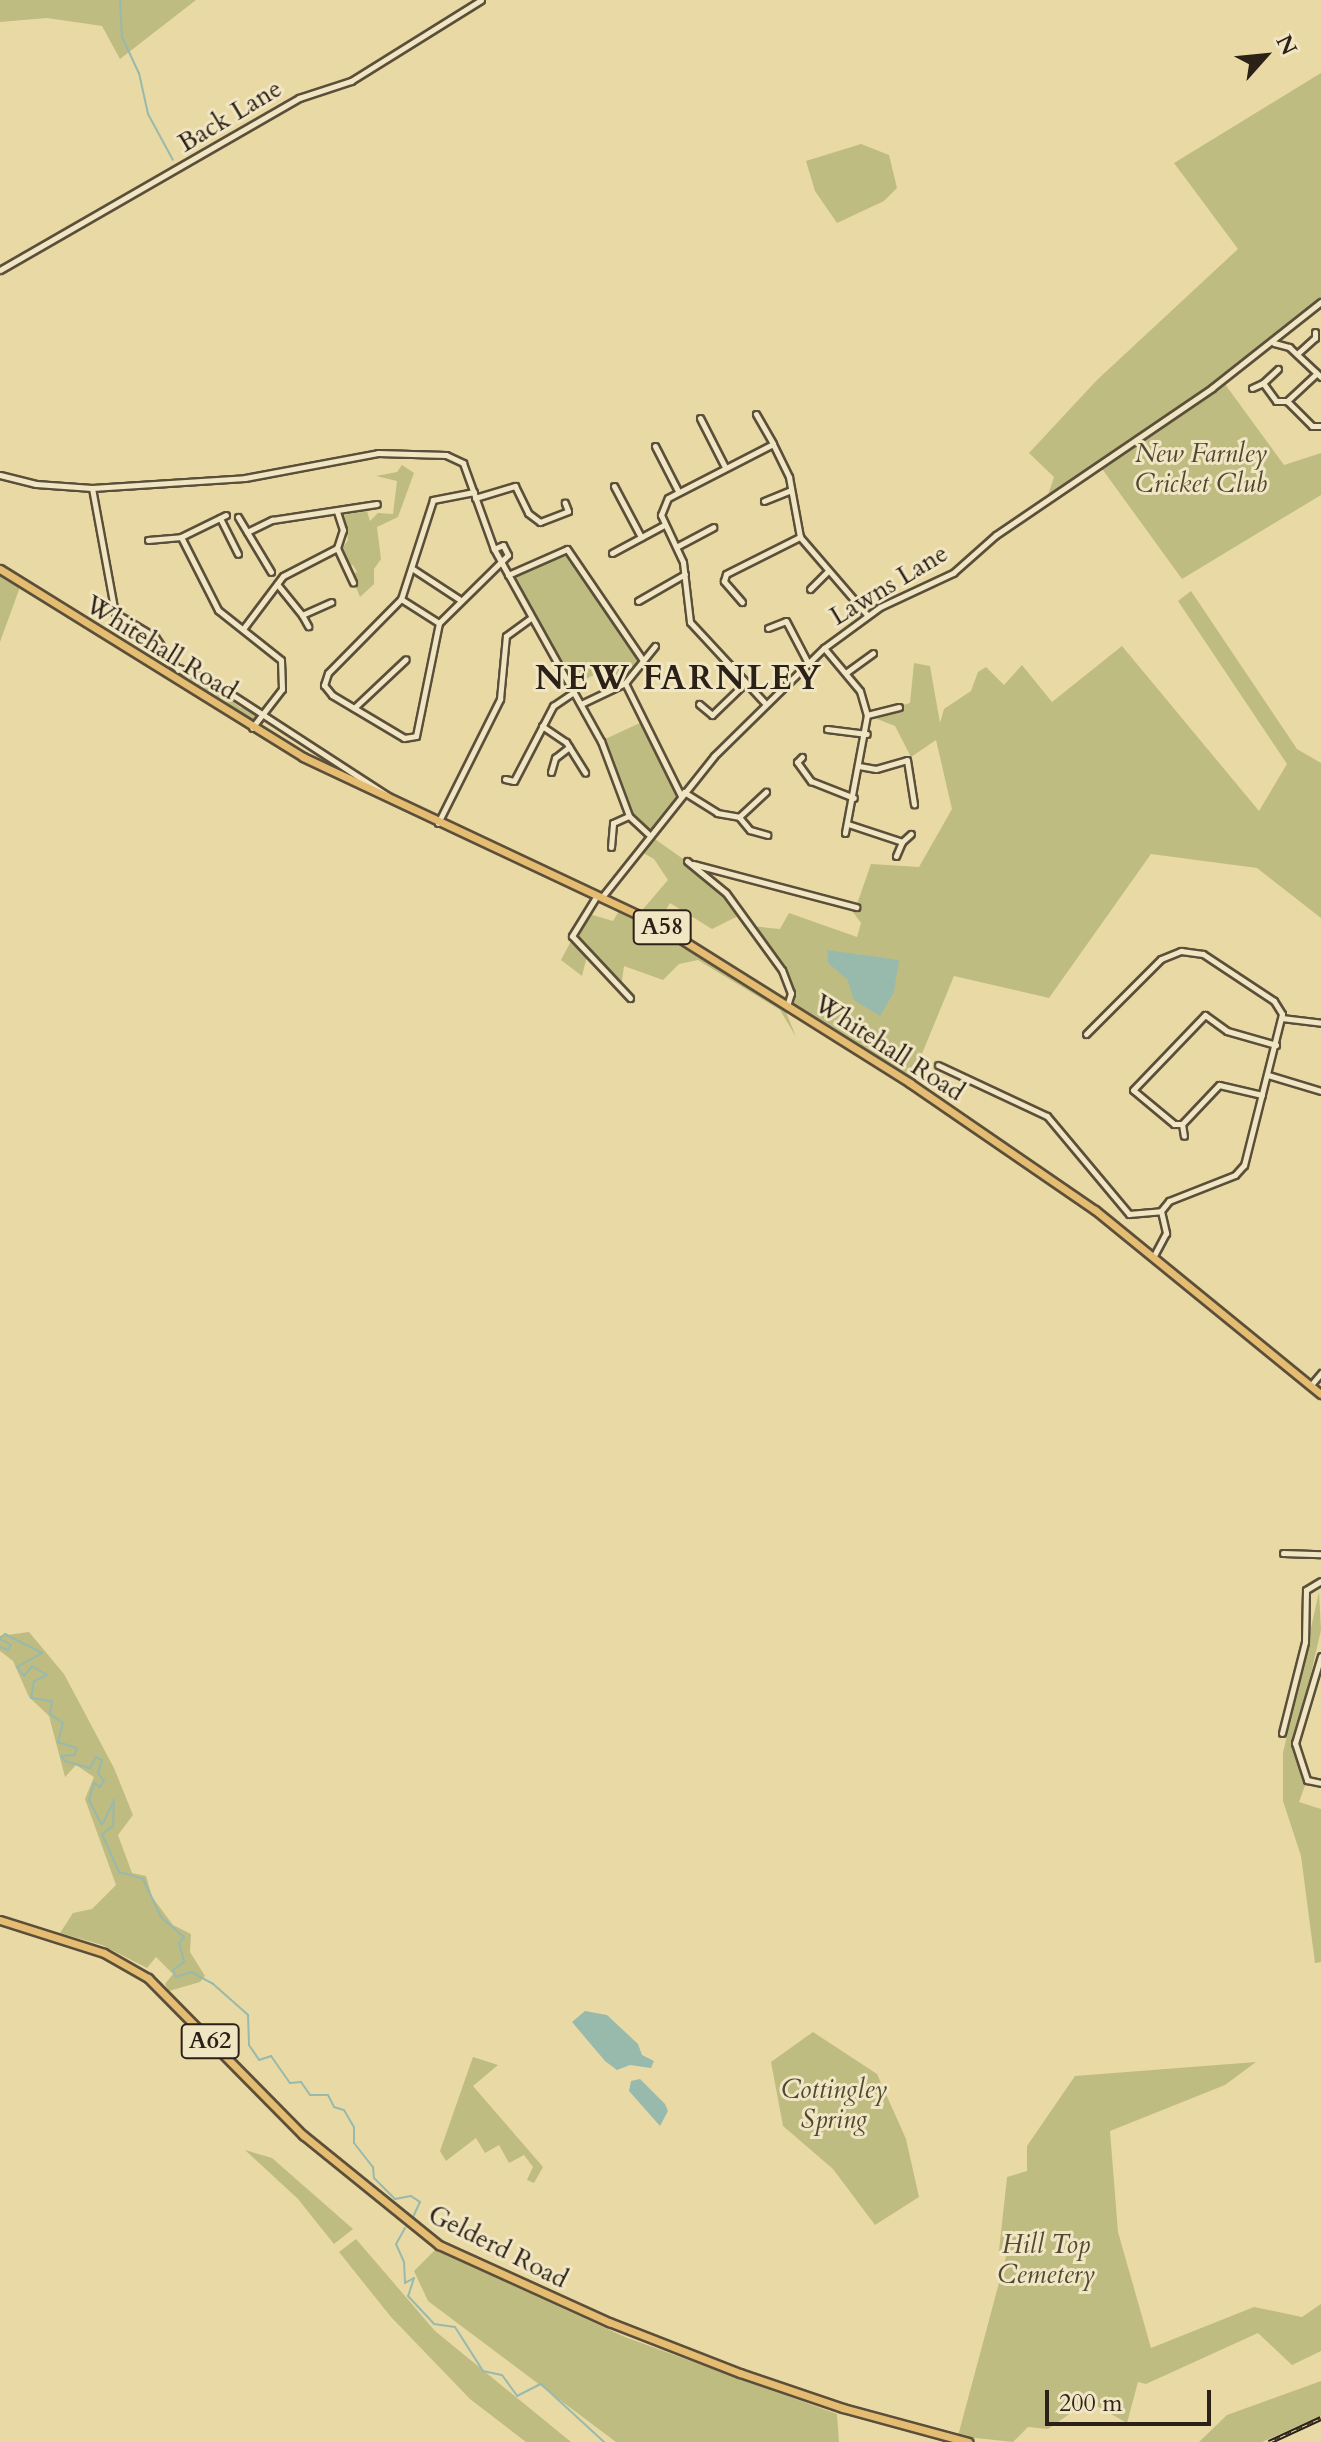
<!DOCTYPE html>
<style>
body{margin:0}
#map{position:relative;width:1321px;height:2442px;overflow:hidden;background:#e9d9a5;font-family:Cardo,serif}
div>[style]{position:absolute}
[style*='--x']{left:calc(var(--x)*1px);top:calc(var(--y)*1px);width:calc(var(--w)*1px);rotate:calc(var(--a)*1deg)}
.green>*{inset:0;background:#bfbc81}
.water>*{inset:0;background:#98baac}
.stream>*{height:2px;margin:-1px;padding:0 1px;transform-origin:1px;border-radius:1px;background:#98baac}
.roads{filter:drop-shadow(2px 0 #5b4f3a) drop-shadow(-2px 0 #5b4f3a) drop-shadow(0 2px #5b4f3a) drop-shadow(0 -2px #5b4f3a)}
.minor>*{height:5px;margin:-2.5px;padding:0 2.5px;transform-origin:2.5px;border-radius:2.5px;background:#f1e6c4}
.major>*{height:7px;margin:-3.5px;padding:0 3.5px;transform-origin:3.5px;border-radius:3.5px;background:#e4bc72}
.rail>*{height:5px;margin-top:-2.5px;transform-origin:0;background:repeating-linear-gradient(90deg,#f1e6c4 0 6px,#2c2116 0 12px);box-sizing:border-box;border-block:2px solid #2c2116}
span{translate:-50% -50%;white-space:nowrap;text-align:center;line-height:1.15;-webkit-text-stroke:6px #f1e6c4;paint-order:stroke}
.shield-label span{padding:2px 6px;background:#f1e6c4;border:2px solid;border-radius:6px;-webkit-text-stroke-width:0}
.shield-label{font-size:24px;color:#2c2116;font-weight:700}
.street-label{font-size:26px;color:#2c2116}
.park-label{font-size:26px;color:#514831;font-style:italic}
.district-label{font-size:34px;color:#2c2116;font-weight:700;letter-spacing:2px}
.north{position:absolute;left:1225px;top:16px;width:80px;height:80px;-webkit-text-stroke:6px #f1e6c4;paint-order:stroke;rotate:63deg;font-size:22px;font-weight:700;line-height:32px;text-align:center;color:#2c2116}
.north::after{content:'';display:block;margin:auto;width:28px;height:36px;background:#2c2116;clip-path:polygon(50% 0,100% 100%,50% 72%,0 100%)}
.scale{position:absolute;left:1045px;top:2390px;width:166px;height:36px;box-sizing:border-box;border:4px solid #2c2116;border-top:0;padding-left:10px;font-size:24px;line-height:28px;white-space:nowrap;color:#2c2116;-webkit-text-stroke:6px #f1e6c4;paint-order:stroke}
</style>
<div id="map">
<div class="green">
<i style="clip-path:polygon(0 0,196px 0,120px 59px,102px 26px,47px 18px,0 22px)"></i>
<i style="clip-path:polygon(1321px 73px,1321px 302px,1222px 380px,1284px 465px,1321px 453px,1321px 495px,1182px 579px,1100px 466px,1046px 501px,1054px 477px,1029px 453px,1097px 380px,1238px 249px,1174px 163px)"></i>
<i style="clip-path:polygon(861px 144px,889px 155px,897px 188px,884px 201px,837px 223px,815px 191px,806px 161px)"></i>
<i style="clip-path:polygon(402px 465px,414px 473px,398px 517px,377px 527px,381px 559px,374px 569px,374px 584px,360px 597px,351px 575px,357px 572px,353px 565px,348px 567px,341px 550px,348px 540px,344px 515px,367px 511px,370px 521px,378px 513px,393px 514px,397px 481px,376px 476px,397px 472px)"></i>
<i style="clip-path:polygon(567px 549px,642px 659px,625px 683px,618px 674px,607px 679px,611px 690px,604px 693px,594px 675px,571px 686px,508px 575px)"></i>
<i style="clip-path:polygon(0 574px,20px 587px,0 642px)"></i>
<i style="clip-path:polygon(1191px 591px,1297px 749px,1321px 763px,1321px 918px,1257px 868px,1151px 854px,1049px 998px,954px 976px,912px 1078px,788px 1000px,782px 970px,751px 926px,780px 929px,789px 913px,857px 937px,861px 923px,850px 908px,856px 907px,871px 864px,919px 867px,952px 809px,936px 740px,911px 757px,895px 726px,867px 715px,910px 703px,914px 663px,930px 666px,940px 723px,944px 709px,971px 691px,978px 672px,986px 667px,1004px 685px,1022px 665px,1052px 702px,1122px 646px,1259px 811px,1287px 764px,1178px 601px)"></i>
<i style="clip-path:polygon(182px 672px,207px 681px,241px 708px,244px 705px,255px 712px,256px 720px,253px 723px,208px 695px,179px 675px)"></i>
<i style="clip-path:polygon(642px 722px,681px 796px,648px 834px,707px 876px,742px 914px,712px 929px,670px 903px,657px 924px,638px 915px,668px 880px,654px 859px,636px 849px,648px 834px,629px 816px,601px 741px)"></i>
<i style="clip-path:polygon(619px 911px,784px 1007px,796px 1037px,780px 1010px,698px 960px,679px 964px,663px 980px,624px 966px,621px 988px,587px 956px,582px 976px,561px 960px,586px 913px,613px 921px)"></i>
<i style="clip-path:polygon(1319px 1592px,1321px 1630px,1295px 1743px,1307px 1780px,1299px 1802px,1321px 1809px,1321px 1962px,1315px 1963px,1301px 1856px,1283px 1801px,1283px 1753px)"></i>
<i style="clip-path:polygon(29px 1632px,64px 1674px,114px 1768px,133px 1815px,118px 1835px,132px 1873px,146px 1876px,152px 1897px,173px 1925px,191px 1934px,190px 1952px,205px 1976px,200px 1982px,169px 1991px,165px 1984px,173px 1974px,156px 1957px,147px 1968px,102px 1945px,60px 1933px,73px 1913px,92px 1909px,116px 1885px,85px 1799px,94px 1777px,76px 1765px,65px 1777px,49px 1716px,29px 1697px,13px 1661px,0 1651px,0 1636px)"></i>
<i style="clip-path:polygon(813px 2032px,877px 2074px,906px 2139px,919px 2197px,875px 2225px,833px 2169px,783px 2126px,771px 2062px)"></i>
<i style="clip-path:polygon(473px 2057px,498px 2065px,473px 2086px,543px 2167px,534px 2183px,527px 2180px,533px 2167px,524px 2155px,509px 2163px,499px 2145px,485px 2153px,476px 2138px,446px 2161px,440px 2151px)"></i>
<i style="clip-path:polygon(1256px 2062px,1225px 2085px,1110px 2131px,1118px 2232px,1151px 2348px,1254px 2307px,1302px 2317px,1321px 2304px,1321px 2351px,1292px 2365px,1258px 2333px,1146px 2384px,1138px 2382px,1127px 2423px,1088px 2401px,1048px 2429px,1028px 2427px,1013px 2442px,958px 2436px,1007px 2253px,999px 2251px,1007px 2177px,1027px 2171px,1027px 2146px,1075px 2076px)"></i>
<i style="clip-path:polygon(245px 2150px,272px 2158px,353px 2229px,334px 2244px,298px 2199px)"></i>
<i style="clip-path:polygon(356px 2239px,435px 2331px,571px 2442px,526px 2442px,470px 2399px,391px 2317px,339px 2252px)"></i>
<i style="clip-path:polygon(435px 2250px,625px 2337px,837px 2414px,839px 2442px,616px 2442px,428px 2301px,414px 2271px)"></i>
<i style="clip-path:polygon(1321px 2381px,1321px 2416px,1262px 2442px,1199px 2442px,1227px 2415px)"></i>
</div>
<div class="water">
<i style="clip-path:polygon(827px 950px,899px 960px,894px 992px,880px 1016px,854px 1000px,847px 979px,828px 963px)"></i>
<i style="clip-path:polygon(585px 2011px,607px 2015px,638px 2044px,642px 2055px,654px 2061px,651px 2068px,630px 2065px,617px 2070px,605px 2061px,572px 2022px)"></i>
<i style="clip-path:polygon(640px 2079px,665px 2104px,668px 2111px,660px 2126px,629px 2091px,631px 2081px)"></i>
</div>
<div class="stream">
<i style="--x:120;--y:0;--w:37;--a:87"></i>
<i style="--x:122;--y:37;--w:40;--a:65"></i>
<i style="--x:139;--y:73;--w:42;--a:77.6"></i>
<i style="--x:148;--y:114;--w:52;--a:61.5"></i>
<i style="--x:0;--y:1638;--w:6;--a:-39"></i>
<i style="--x:5;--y:1634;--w:42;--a:27.2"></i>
<i style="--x:42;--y:1653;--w:29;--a:151"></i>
<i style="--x:17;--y:1667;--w:11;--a:52"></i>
<i style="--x:24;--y:1676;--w:13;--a:-51"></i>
<i style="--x:32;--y:1666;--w:17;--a:31"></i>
<i style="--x:47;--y:1675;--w:14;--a:155"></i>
<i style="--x:34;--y:1681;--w:17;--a:100"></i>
<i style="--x:31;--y:1698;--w:21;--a:8"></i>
<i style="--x:52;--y:1701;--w:13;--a:99"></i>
<i style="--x:50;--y:1714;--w:16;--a:35"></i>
<i style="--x:63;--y:1723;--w:20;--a:105"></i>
<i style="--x:58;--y:1742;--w:20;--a:18"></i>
<i style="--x:77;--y:1748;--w:7;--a:106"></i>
<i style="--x:75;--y:1755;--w:14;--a:176"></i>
<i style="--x:61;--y:1756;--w:6;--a:51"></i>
<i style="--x:65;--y:1761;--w:26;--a:16"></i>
<i style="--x:90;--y:1768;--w:13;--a:-61"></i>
<i style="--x:96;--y:1757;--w:7;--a:27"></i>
<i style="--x:102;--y:1760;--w:14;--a:107"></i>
<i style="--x:98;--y:1773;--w:10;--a:53"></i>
<i style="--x:104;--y:1781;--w:7;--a:124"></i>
<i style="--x:100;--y:1787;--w:7;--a:-146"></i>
<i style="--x:94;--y:1783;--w:18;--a:106"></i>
<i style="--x:89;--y:1800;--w:28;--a:63"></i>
<i style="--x:102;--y:1825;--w:28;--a:-64"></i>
<i style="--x:114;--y:1800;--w:26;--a:92"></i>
<i style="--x:113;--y:1826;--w:14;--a:144"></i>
<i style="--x:102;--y:1834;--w:42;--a:65.9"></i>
<i style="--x:119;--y:1872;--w:25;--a:16"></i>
<i style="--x:143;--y:1879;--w:42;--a:64.7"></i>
<i style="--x:161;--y:1917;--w:30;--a:41"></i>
<i style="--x:184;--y:1937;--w:8;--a:130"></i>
<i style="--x:179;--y:1943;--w:20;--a:75"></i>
<i style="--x:184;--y:1962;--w:14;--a:144"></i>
<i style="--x:173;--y:1970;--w:8;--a:67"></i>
<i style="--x:176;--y:1977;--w:16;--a:-18"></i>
<i style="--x:191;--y:1972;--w:24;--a:28"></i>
<i style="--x:212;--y:1983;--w:48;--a:41.6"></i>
<i style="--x:248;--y:2015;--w:30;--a:88"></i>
<i style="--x:249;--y:2045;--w:18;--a:56"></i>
<i style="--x:259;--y:2060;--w:13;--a:-18"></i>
<i style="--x:271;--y:2056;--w:33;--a:55"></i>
<i style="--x:290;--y:2083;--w:11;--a:-5"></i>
<i style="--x:301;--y:2082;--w:16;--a:55"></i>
<i style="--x:310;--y:2095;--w:18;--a:0"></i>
<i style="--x:328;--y:2095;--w:13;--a:63"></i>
<i style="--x:334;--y:2107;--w:10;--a:17"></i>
<i style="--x:344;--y:2110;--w:20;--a:60"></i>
<i style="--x:354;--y:2127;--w:16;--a:90"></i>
<i style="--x:354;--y:2143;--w:31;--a:52"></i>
<i style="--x:373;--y:2167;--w:11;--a:85"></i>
<i style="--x:374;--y:2178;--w:30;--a:45"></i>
<i style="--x:395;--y:2199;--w:16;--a:-11"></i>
<i style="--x:411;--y:2196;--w:11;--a:34"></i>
<i style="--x:420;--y:2202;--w:19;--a:115"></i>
<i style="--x:0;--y:1647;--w:9;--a:21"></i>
<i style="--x:8;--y:1650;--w:6;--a:-59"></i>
<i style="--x:11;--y:1645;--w:13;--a:-151"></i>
<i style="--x:405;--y:2228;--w:18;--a:119"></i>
<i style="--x:396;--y:2244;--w:20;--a:66"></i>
<i style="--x:404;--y:2262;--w:21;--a:87"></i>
<i style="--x:405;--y:2283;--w:10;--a:-29"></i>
<i style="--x:414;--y:2278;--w:19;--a:108"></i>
<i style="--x:408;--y:2296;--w:38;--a:47"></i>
<i style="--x:434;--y:2324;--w:21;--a:8"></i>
<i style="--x:455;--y:2327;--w:52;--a:57.5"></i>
<i style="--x:483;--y:2371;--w:19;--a:12"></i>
<i style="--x:502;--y:2375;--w:26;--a:54"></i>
<i style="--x:517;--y:2396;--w:27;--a:-27"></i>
<i style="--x:541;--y:2384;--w:86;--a:42.6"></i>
</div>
<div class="roads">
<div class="minor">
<i style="--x:0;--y:270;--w:345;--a:-29.9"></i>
<i style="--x:299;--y:98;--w:55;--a:-18.1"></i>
<i style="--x:351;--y:81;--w:153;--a:-31.9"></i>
<i style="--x:1274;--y:343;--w:16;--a:15"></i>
<i style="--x:1289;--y:347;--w:44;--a:43.2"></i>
<i style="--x:1297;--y:354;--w:24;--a:-42"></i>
<i style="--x:1315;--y:338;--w:6;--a:-90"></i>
<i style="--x:1278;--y:369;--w:21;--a:137"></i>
<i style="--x:1263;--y:383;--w:22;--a:54"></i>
<i style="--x:1276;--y:401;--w:11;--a:0"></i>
<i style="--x:1316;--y:374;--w:40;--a:137"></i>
<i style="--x:1287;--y:401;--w:35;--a:45"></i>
<i style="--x:1312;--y:426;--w:9;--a:0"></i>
<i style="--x:1252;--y:388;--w:12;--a:-24"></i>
<i style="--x:756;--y:414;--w:34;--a:60"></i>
<i style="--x:700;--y:418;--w:55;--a:63"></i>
<i style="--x:655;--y:446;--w:51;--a:62.9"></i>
<i style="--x:0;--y:475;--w:37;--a:14"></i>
<i style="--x:36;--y:484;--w:56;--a:4.1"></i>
<i style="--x:92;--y:488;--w:153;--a:-3.7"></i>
<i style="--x:245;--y:478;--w:135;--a:-10.6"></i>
<i style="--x:378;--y:453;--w:68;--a:1.7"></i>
<i style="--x:446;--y:455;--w:19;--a:25"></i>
<i style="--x:463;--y:463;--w:91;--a:70.2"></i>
<i style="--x:494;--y:549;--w:220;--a:60.9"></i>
<i style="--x:601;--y:741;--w:80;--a:69.5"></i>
<i style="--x:629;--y:816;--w:26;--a:43"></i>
<i style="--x:614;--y:486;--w:58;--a:62.1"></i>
<i style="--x:92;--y:488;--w:127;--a:79.6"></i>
<i style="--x:115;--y:613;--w:47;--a:31"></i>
<i style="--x:155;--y:637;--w:40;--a:55.1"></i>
<i style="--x:474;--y:492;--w:42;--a:169"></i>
<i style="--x:433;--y:500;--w:104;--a:107.9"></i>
<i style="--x:401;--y:599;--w:104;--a:134.6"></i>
<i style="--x:328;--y:673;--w:13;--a:108"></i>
<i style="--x:324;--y:685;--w:13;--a:51"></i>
<i style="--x:332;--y:695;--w:84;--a:30.8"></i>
<i style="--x:404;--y:738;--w:12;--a:-9"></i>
<i style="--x:416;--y:736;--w:115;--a:-78.5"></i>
<i style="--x:439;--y:623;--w:97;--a:-44.6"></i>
<i style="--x:508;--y:555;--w:11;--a:-117"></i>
<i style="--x:503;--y:545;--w:10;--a:156"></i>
<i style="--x:475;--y:498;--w:42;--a:-16.7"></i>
<i style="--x:515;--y:486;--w:30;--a:64"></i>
<i style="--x:528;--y:513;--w:15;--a:37"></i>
<i style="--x:540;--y:522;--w:30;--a:-21"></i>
<i style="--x:568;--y:511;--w:9;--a:-111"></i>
<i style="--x:764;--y:501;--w:27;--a:-22"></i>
<i style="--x:238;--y:517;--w:64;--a:59"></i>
<i style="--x:220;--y:518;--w:40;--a:63.4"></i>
<i style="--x:247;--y:532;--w:28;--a:-26"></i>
<i style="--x:272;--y:520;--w:106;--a:-8.7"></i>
<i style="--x:181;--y:537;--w:82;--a:63.1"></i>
<i style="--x:218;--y:610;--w:80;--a:38.4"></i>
<i style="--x:281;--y:660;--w:29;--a:88"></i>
<i style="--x:282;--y:689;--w:49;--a:127.6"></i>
<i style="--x:148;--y:540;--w:33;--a:-5"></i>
<i style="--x:181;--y:537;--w:50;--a:-26.1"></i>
<i style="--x:678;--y:546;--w:40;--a:-28"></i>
<i style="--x:337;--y:548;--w:38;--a:65"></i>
<i style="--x:612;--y:553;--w:59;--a:-28.3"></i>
<i style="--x:413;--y:569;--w:55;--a:33.1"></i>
<i style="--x:508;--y:575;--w:64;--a:-23.8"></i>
<i style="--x:567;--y:549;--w:133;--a:55.7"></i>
<i style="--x:277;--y:584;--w:40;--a:51"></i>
<i style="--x:302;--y:615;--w:32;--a:-24"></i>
<i style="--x:810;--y:589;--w:25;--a:-45"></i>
<i style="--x:401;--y:599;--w:45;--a:32.3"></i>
<i style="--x:638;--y:601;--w:54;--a:-29.9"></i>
<i style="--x:742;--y:602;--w:28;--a:-131"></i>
<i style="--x:724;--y:581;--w:7;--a:-74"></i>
<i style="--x:726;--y:574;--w:83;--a:-26.6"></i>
<i style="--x:302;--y:615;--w:13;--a:61"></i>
<i style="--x:768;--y:628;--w:19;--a:-21"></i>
<i style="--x:786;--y:621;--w:47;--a:62.4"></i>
<i style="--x:243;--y:629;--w:66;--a:-53"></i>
<i style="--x:283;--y:576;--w:61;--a:-27.4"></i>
<i style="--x:337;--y:548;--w:19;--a:-72"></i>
<i style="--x:343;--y:530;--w:20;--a:-108"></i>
<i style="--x:655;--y:646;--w:48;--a:129"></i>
<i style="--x:625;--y:683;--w:126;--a:63.6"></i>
<i style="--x:824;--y:648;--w:56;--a:50.1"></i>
<i style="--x:860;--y:691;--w:25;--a:74"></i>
<i style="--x:867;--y:715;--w:120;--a:100.6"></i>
<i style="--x:179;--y:668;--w:31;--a:21"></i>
<i style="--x:208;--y:679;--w:215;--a:33"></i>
<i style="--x:847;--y:672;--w:32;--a:-36"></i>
<i style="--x:764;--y:702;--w:109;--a:-132.8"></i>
<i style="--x:690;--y:622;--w:60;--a:-96.7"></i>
<i style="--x:683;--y:562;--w:52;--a:-115.1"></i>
<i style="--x:661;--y:515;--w:18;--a:-68"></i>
<i style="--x:668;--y:498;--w:118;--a:-27.2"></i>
<i style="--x:773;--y:444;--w:37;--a:64"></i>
<i style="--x:789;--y:477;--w:61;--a:79.6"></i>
<i style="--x:800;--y:537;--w:103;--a:49.3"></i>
<i style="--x:581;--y:704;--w:49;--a:-25.5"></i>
<i style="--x:699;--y:704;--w:17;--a:40"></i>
<i style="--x:712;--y:715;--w:46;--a:-44.1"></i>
<i style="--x:354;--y:708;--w:71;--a:-43.3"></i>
<i style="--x:867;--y:715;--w:33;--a:-14"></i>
<i style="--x:542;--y:726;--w:29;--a:34"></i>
<i style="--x:566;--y:742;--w:36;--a:58"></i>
<i style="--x:827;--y:729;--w:40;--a:7.1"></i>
<i style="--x:802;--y:757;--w:7;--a:135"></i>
<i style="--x:797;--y:762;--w:24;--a:54"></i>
<i style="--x:811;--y:781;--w:46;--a:21.6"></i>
<i style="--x:859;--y:766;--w:17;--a:10"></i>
<i style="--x:876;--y:769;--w:32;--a:-16"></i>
<i style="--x:907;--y:760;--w:45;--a:81"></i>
<i style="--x:551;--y:772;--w:15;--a:-74"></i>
<i style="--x:555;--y:758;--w:18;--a:-38"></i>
<i style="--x:505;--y:779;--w:9;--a:13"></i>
<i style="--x:514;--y:781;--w:85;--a:-62.5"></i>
<i style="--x:553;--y:706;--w:25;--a:-34"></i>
<i style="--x:684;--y:792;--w:39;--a:32"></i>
<i style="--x:717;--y:813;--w:22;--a:10"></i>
<i style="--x:739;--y:817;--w:37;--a:-43"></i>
<i style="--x:739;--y:817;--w:17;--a:50"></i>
<i style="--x:750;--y:830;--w:18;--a:16"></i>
<i style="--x:438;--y:823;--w:139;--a:-63.4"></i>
<i style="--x:500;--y:699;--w:63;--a:-84.6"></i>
<i style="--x:506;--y:636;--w:31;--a:-36"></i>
<i style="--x:848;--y:824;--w:57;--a:18.4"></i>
<i style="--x:902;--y:842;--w:12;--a:-42"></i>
<i style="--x:611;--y:847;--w:24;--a:-85"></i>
<i style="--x:613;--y:823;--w:17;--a:-24"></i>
<i style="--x:896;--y:856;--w:15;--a:-67"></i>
<i style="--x:687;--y:861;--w:50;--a:39.4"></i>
<i style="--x:726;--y:893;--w:95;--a:54"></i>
<i style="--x:782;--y:970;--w:25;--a:69"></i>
<i style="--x:791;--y:993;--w:14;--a:107"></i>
<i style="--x:693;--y:864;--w:169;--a:14.8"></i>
<i style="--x:596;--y:897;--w:46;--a:121.6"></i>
<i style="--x:572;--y:936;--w:85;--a:46.9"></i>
<i style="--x:602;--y:897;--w:180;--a:-51.5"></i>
<i style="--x:714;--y:756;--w:154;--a:-44.5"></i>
<i style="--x:824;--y:648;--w:69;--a:-36.2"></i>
<i style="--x:880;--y:607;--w:81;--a:-25"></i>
<i style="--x:953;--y:573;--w:57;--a:-41.5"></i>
<i style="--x:996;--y:535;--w:261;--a:-34.2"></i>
<i style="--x:1212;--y:388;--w:139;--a:-38.3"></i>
<i style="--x:1282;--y:1018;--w:39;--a:7"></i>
<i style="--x:1086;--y:1034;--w:106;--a:-45"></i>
<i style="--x:1161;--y:959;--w:22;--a:-22"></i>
<i style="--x:1181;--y:951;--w:22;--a:8"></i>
<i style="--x:1203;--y:954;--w:85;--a:33.5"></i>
<i style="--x:1274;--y:1001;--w:15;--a:58"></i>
<i style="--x:1282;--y:1014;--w:156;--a:104.1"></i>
<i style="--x:1244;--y:1165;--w:13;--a:132"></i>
<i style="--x:1235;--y:1175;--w:71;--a:158.5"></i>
<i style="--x:1169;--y:1201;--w:13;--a:129"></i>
<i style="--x:1161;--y:1211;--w:23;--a:77"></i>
<i style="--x:1166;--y:1233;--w:27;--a:118"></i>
<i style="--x:938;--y:1065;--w:120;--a:25.1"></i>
<i style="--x:1047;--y:1116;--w:128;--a:50.1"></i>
<i style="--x:1129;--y:1214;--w:32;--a:-5"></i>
<i style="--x:1268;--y:1075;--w:55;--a:16.8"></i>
<i style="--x:1262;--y:1095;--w:44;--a:-166.9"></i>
<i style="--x:1219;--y:1085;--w:54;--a:133.5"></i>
<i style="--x:1182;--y:1124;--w:8;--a:180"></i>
<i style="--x:1174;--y:1124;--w:53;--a:-140.3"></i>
<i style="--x:1133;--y:1090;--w:104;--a:-46.2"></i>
<i style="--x:1205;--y:1015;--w:27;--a:36"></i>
<i style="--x:1227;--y:1031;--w:51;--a:15.9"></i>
<i style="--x:1182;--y:1124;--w:12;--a:81"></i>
<i style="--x:1311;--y:1385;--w:16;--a:-50"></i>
<i style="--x:1283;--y:1553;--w:38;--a:2"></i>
<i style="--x:1321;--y:1656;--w:91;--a:106.6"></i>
<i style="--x:1295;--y:1743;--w:39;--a:72"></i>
<i style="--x:1307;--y:1780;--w:14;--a:12"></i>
<i style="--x:1282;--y:1733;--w:94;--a:-75.8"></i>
<i style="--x:1305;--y:1642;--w:52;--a:-88.9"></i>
<i style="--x:1306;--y:1590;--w:17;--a:-31"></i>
</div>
<div class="major">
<i style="--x:0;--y:569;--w:357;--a:31.8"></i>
<i style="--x:303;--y:757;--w:386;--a:25.2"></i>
<i style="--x:652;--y:921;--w:305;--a:32.1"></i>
<i style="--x:910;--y:1083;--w:224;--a:34.5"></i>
<i style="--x:1095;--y:1210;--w:291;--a:39.2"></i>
<i style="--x:0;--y:1920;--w:109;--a:17.6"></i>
<i style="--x:104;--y:1953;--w:51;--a:29.6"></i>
<i style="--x:148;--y:1978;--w:221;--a:45.4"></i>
<i style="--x:303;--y:2135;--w:175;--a:39"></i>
<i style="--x:439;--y:2245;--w:187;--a:24.4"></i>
<i style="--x:609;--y:2322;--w:141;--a:21.3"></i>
<i style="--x:740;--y:2373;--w:109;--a:18.8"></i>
<i style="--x:843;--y:2408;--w:130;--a:15.2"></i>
</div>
</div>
<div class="rail">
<i style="--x:1269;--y:2442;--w:57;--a:-24.8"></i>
</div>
<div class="shield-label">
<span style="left:662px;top:927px">A58</span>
<span style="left:210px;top:2041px">A62</span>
</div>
<div class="street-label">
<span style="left:230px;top:116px;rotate:-31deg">Back Lane</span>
<span style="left:889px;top:585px;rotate:-31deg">Lawns Lane</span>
<span style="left:161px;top:648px;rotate:32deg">Whitehall Road</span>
<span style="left:889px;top:1048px;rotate:33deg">Whitehall Road</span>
<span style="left:498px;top:2247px;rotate:27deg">Gelderd Road</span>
</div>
<div class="park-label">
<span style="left:1201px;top:469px">New Farnley<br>Cricket Club</span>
<span style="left:834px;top:2105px">Cottingley<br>Spring</span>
<span style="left:1046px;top:2260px">Hill Top<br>Cemetery</span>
</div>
<div class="district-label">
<span style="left:679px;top:679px">NEW FARNLEY</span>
</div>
<div class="north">N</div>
<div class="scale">200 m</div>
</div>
